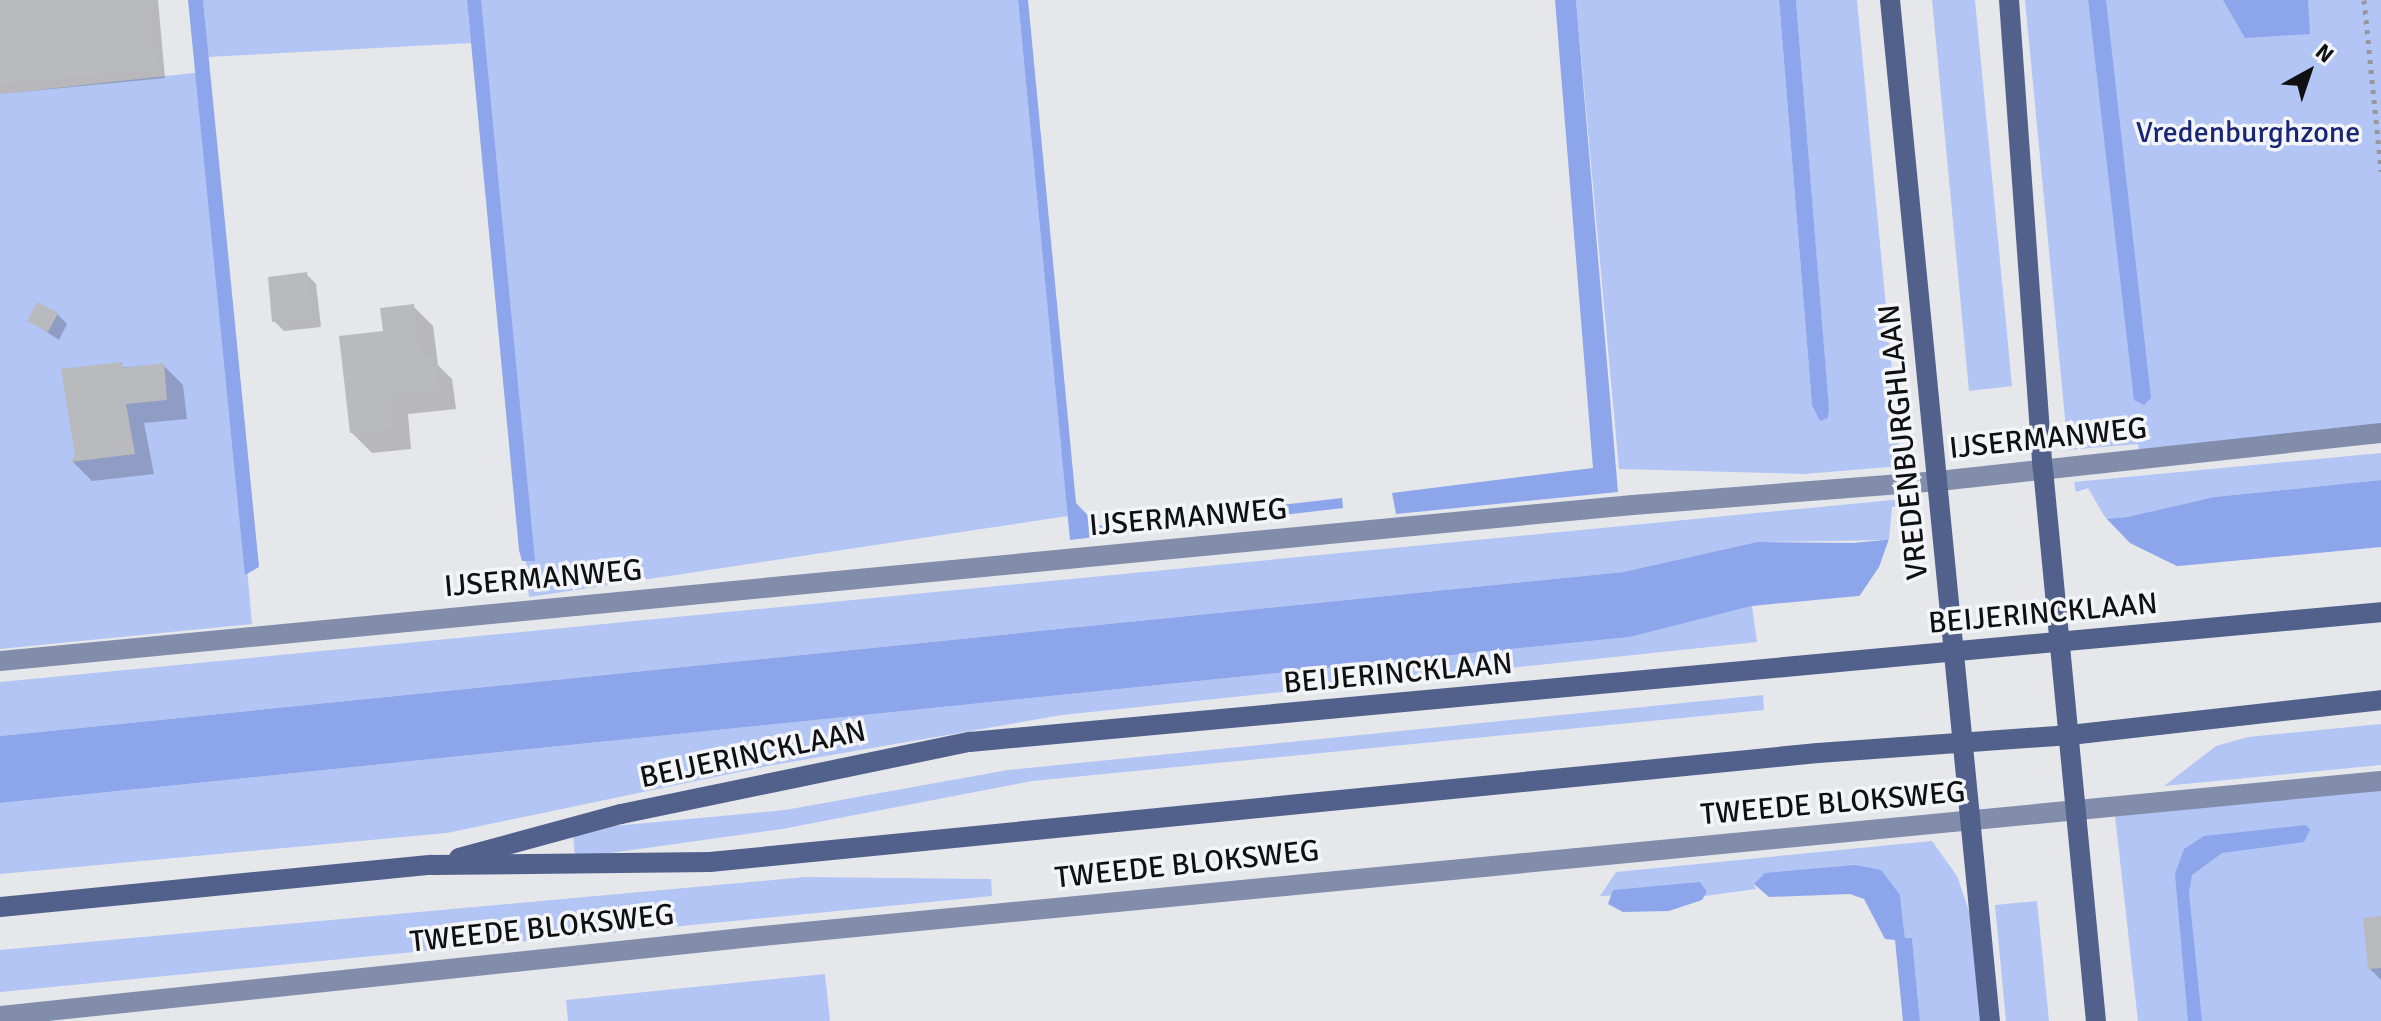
<!DOCTYPE html>
<style>
body{margin:0}
#map{position:relative;width:2381px;height:1021px;overflow:hidden;background:#e6e7eb;font-family:Signika,sans-serif}
div>[style]{position:absolute}
[style*='--x']{left:calc(var(--x)*1px);top:calc(var(--y)*1px);width:calc(var(--w)*1px);rotate:calc(var(--a)*1deg)}
.green>*{inset:0;background:#b3c5f5}
.water>*{inset:0;background:#8da5eb}
.pier>*{inset:0;background:#e6e7eb}
.shadow>*{inset:0;background:#0003}
.building>*{inset:0;background:#b9babe}
.path>*{height:5px;margin-top:-2.5px;transform-origin:0;background:repeating-linear-gradient(90deg,#98989c 0 4px,transparent 0 10px)}
.street>*{height:20px;margin:-10px;padding:0 10px;transform-origin:10px;border-radius:10px;background:#818dab}
.secondary>*{height:20px;margin:-10px;padding:0 10px;transform-origin:10px;border-radius:10px;background:#52618c}
span{translate:-50% -50%;white-space:nowrap;text-align:center;line-height:1.15;-webkit-text-stroke:7px #f3f5f9;paint-order:stroke}
.park-label{font-size:30px;color:#182675}
.street-label{font-size:30px;color:#101012}
.north{position:absolute;left:2269px;top:32px;width:80px;height:80px;-webkit-text-stroke:6px #f3f5f9;paint-order:stroke;rotate:40deg;font-size:22px;font-weight:700;line-height:32px;text-align:center;color:#101012}
.north::after{content:'';display:block;margin:auto;width:28px;height:36px;background:#101012;clip-path:polygon(50% 0,100% 100%,50% 72%,0 100%)}
</style>
<div id="map">
<div class="green">
<i style="clip-path:polygon(203px 0,467px 0,471px 43px,208px 57px)"></i>
<i style="clip-path:polygon(475px 0,1018px 0,1068px 516px,529px 597px)"></i>
<i style="clip-path:polygon(1576px 0,1779px 0,1812px 405px,1829px 414px,1796px 0,1857px 0,1901px 466px,1804px 474px,1619px 469px)"></i>
<i style="clip-path:polygon(1932px 0,1975px 0,2012px 386px,1969px 391px)"></i>
<i style="clip-path:polygon(2025px 0,2088px 0,2134px 394px,2104px 0,2381px 0,2381px 442px,2141px 466px,2138px 444px,2068px 450px)"></i>
<i style="clip-path:polygon(203px 72px,252px 624px,0 649px,0 94px)"></i>
<i style="clip-path:polygon(2381px 453px,2381px 480px,2214px 497px,2127px 517px,2106px 519px,2088px 488px,2076px 492px,2074px 482px)"></i>
<i style="clip-path:polygon(1903px 499px,1904px 506px,1892px 507px,1889px 540px,1757px 542px,1623px 572px,0 736px,0 682px)"></i>
<i style="clip-path:polygon(1752px 606px,1757px 642px,1062px 715px,768px 766px,447px 833px,0 874px,0 803px,1630px 637px)"></i>
<i style="clip-path:polygon(1763px 695px,1764px 710px,1032px 781px,782px 829px,575px 858px,573px 835px,614px 826px,785px 810px,1008px 770px)"></i>
<i style="clip-path:polygon(2381px 724px,2381px 765px,2164px 786px,2216px 746px,2248px 737px)"></i>
<i style="clip-path:polygon(2381px 781px,2381px 1021px,2138px 1021px,2114px 807px)"></i>
<i style="clip-path:polygon(1932px 841px,1957px 876px,1970px 914px,1980px 1021px,1920px 1021px,1912px 939px,1905px 938px,1900px 895px,1754px 884px,1756px 889px,1705px 896px,1707px 892px,1600px 896px,1616px 872px)"></i>
<i style="clip-path:polygon(805px 877px,991px 879px,992px 896px,0 992px,0 950px)"></i>
<i style="clip-path:polygon(2037px 901px,2049px 1021px,2006px 1021px,1995px 905px)"></i>
<i style="clip-path:polygon(825px 974px,830px 1021px,568px 1021px,566px 1000px)"></i>
</div>
<div class="water">
<i style="clip-path:polygon(188px 0,203px 0,259px 567px,245px 575px)"></i>
<i style="clip-path:polygon(467px 0,481px 0,535px 561px,522px 561px,519px 550px)"></i>
<i style="clip-path:polygon(1018px 0,1028px 0,1076px 503px,1098px 526px,1342px 498px,1343px 508px,1070px 540px)"></i>
<i style="clip-path:polygon(1555px 0,1576px 0,1618px 492px,1396px 514px,1392px 493px,1593px 468px)"></i>
<i style="clip-path:polygon(1779px 0,1796px 0,1829px 409px,1828px 418px,1820px 421px,1812px 405px)"></i>
<i style="clip-path:polygon(2088px 0,2106px 0,2151px 398px,2144px 405px,2134px 400px)"></i>
<i style="clip-path:polygon(2223px 0,2308px 0,2310px 34px,2245px 38px)"></i>
<i style="clip-path:polygon(2381px 480px,2381px 547px,1752px 606px,1630px 637px,0 803px,0 736px,1623px 572px,1757px 542px,1853px 543px,2127px 517px,2214px 497px)"></i>
<i style="clip-path:polygon(2306px 825px,2310px 830px,2304px 842px,2222px 853px,2192px 875px,2189px 893px,2202px 1021px,2188px 1021px,2175px 874px,2184px 849px,2204px 836px)"></i>
<i style="clip-path:polygon(1855px 865px,1881px 870px,1900px 895px,1905px 938px,1912px 938px,1920px 1021px,1903px 1021px,1895px 940px,1885px 939px,1864px 899px,1850px 894px,1769px 897px,1754px 884px,1765px 873px)"></i>
<i style="clip-path:polygon(1700px 882px,1707px 892px,1702px 900px,1669px 911px,1623px 912px,1608px 904px,1613px 890px)"></i>
</div>
<div class="pier">
<i style="clip-path:polygon(2103px 515px,2130px 543px,2183px 569px,1856px 601px,1879px 567px,1890px 536px)"></i>
</div>
<div class="shadow">
<i style="clip-path:polygon(0 0,158px 0,165px 78px,0 94px)"></i>
<i style="clip-path:polygon(306px 274px,316px 284px,321px 327px,284px 331px,274px 321px)"></i>
<i style="clip-path:polygon(413px 306px,433px 326px,438px 365px,452px 379px,456px 409px,408px 414px,411px 449px,372px 453px,352px 433px,385px 333px)"></i>
<i style="clip-path:polygon(57px 314px,67px 324px,59px 340px,30px 321px)"></i>
<i style="clip-path:polygon(163px 365px,183px 385px,187px 419px,144px 423px,154px 474px,92px 481px,73px 462px,78px 457px,63px 371px)"></i>
<i style="clip-path:polygon(2381px 918px,2381px 980px,2369px 968px)"></i>
</div>
<div class="building">
<i style="clip-path:polygon(0 0,150px 0,156px 69px,0 84px)"></i>
<i style="clip-path:polygon(307px 272px,312px 318px,272px 322px,268px 277px)"></i>
<i style="clip-path:polygon(37px 302px,58px 313px,48px 332px,27px 321px)"></i>
<i style="clip-path:polygon(414px 304px,420px 358px,433px 357px,437px 390px,389px 395px,392px 429px,350px 433px,339px 336px,383px 331px,380px 308px)"></i>
<i style="clip-path:polygon(122px 362px,123px 368px,164px 363px,167px 400px,126px 404px,135px 454px,70px 462px,75px 456px,61px 369px)"></i>
<i style="clip-path:polygon(2381px 916px,2381px 968px,2368px 969px,2363px 918px)"></i>
</div>
<div class="path">
<i style="--x:2364;--y:0;--w:172;--a:84.3"></i>
</div>
<div class="street">
<i style="--x:0;--y:661;--w:1640;--a:-5.46"></i>
<i style="--x:1633;--y:505;--w:307;--a:-4.5"></i>
<i style="--x:1939;--y:481;--w:445;--a:-6.2"></i>
<i style="--x:0;--y:1016;--w:766;--a:-5.99"></i>
<i style="--x:762;--y:936;--w:1626;--a:-5.47"></i>
</div>
<div class="secondary">
<i style="--x:1890;--y:0;--w:1026;--a:84.41"></i>
<i style="--x:2009;--y:0;--w:470;--a:85.9"></i>
<i style="--x:2043;--y:469;--w:555;--a:84.52"></i>
<i style="--x:459;--y:858;--w:168;--a:-15.2"></i>
<i style="--x:621;--y:814;--w:356;--a:-11.7"></i>
<i style="--x:970;--y:742;--w:1417;--a:-5.26"></i>
<i style="--x:0;--y:907;--w:434;--a:-5.6"></i>
<i style="--x:432;--y:865;--w:278;--a:-0.6"></i>
<i style="--x:710;--y:862;--w:1113;--a:-5.62"></i>
<i style="--x:1818;--y:753;--w:253;--a:-4.1"></i>
<i style="--x:2070;--y:735;--w:313;--a:-6.4"></i>
</div>
<div class="park-label">
<span style="left:2248px;top:133px">Vredenburghzone</span>
</div>
<div class="street-label">
<span style="left:2048px;top:439px;rotate:-6deg">IJSERMANWEG</span>
<span style="left:1904px;top:442px;rotate:-96deg">VREDENBURGHLAAN</span>
<span style="left:1188px;top:518px;rotate:-5deg">IJSERMANWEG</span>
<span style="left:543px;top:579px;rotate:-5deg">IJSERMANWEG</span>
<span style="left:2043px;top:614px;rotate:-5deg">BEIJERINCKLAAN</span>
<span style="left:1398px;top:674px;rotate:-5deg">BEIJERINCKLAAN</span>
<span style="left:753px;top:755px;rotate:-12deg">BEIJERINCKLAAN</span>
<span style="left:1833px;top:804px;rotate:-5deg">TWEEDE BLOKSWEG</span>
<span style="left:1187px;top:865px;rotate:-6deg">TWEEDE BLOKSWEG</span>
<span style="left:542px;top:929px;rotate:-6deg">TWEEDE BLOKSWEG</span>
</div>
<div class="north">N</div>
</div>
